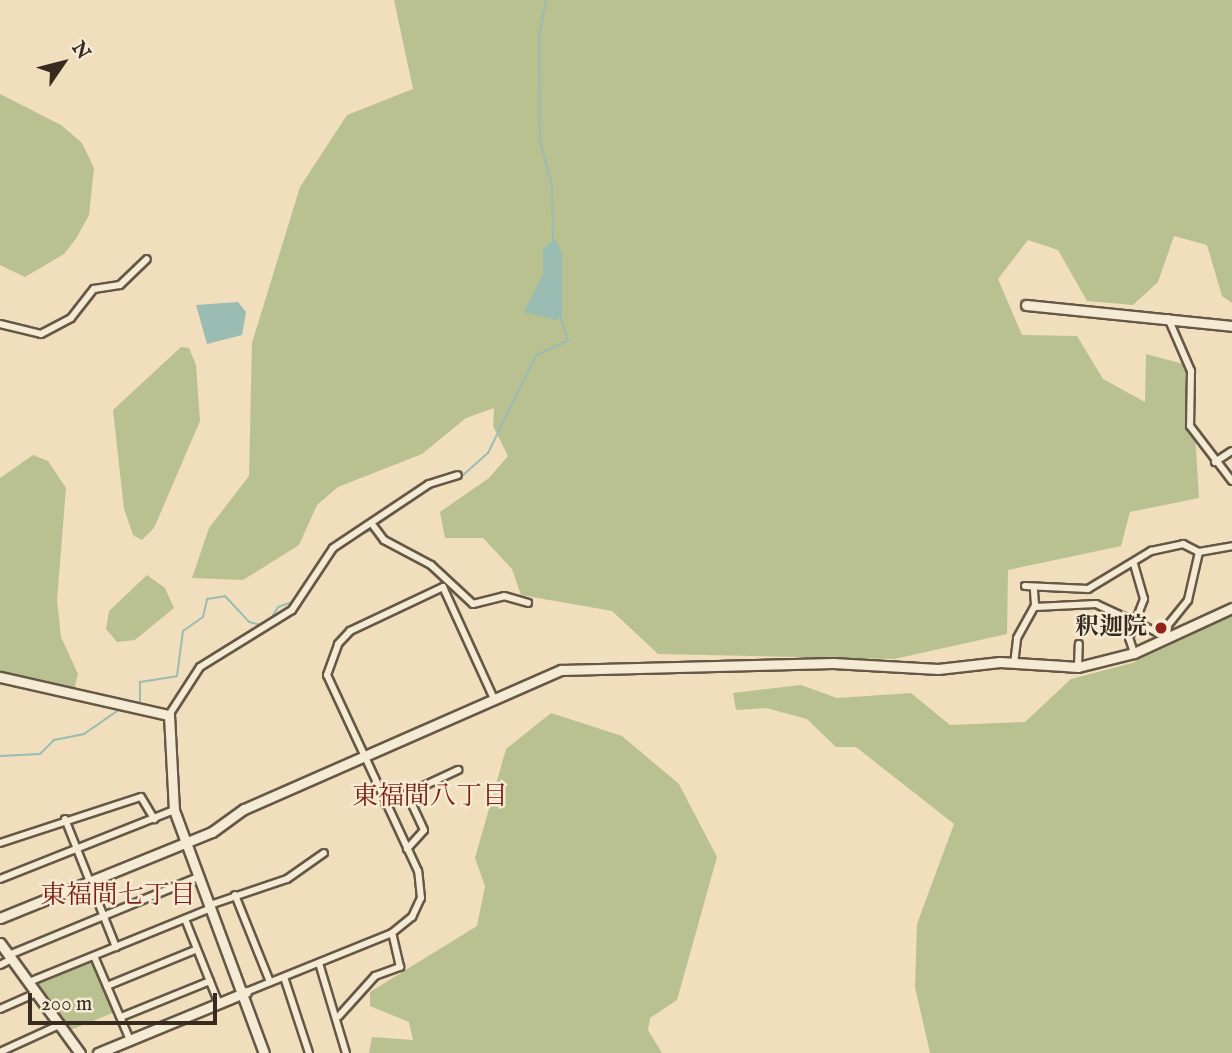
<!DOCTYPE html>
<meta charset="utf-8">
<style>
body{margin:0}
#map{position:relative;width:1232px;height:1053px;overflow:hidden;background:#f0debc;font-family:"IM FELL English","Noto Serif JP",serif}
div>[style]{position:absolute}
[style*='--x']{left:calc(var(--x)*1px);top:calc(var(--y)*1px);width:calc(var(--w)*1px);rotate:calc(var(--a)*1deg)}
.green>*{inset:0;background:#bac191}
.water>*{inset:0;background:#9abcb2}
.stream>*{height:2px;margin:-1px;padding:0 1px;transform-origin:1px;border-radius:1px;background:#9abcb2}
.roads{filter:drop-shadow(2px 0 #655847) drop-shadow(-2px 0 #655847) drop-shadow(0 2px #655847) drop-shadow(0 -2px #655847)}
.street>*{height:6px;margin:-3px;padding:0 3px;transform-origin:3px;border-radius:3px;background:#f5ead3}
.secondary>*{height:9px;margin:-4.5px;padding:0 4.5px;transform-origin:4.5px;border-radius:4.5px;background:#f5ead3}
.dots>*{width:19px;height:19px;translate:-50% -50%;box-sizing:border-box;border:4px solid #f5ead3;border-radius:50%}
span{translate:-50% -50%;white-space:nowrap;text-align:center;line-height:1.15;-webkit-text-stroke:5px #f5ead3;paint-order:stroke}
.poi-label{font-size:24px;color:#372b20;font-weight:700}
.right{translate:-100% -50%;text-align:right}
.neighbourhood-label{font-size:26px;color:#7a1f14}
.north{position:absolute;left:28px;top:28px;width:70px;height:70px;-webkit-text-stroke:5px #f5ead3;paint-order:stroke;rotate:55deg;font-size:19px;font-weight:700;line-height:28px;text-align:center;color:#372b20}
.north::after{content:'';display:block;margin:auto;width:24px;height:32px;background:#372b20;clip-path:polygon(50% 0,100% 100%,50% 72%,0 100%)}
.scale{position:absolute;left:28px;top:993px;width:189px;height:32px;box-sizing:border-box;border:4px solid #372b20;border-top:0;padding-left:9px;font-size:21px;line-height:24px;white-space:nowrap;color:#372b20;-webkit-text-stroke:5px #f5ead3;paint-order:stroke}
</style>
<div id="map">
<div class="green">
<i style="clip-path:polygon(394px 0,1232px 0,1232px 303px,1222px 296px,1207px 245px,1174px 236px,1158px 282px,1133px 305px,1087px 301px,1058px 250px,1028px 240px,998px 279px,1022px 335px,1077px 336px,1103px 379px,1145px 402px,1146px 354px,1191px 366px,1199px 498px,1130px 512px,1121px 546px,1008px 570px,1007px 634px,894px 659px,658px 654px,612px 611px,521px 595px,512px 569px,483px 538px,445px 538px,440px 512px,489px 478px,508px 456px,493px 426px,494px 408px,466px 418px,422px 454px,338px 487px,317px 505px,299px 545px,243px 580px,192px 578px,209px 528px,249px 476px,252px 343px,300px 187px,347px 115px,413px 89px)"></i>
<i style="clip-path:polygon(0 94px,61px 125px,82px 143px,94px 168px,89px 215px,77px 237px,64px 254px,25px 277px,0 265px)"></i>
<i style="clip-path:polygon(181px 347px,189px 348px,196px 365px,200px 421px,154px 528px,142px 540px,133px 535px,124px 509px,113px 410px)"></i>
<i style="clip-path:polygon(33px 455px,48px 461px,66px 488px,57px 600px,61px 637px,78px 674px,74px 690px,0 679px,0 478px)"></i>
<i style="clip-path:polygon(147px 575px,165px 588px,174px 608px,135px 640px,117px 642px,106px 629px,109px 611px)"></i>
<i style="clip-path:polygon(1232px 616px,1232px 1053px,930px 1053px,915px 987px,917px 924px,954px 824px,856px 747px,836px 747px,807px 719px,766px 708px,736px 710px,733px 693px,801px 685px,837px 698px,911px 693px,950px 725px,1025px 722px,1071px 679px,1132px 663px)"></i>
<i style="clip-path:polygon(551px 713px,622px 736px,679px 784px,717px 857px,677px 1000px,650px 1018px,648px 1030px,662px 1053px,369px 1053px,372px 1037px,413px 1040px,409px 1022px,370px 1006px,370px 992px,477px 926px,485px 886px,475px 858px,506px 749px)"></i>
<i style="clip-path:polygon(92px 960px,115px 1012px,68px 1031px,37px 982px)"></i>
</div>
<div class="water">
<i style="clip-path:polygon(555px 239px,562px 252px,562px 317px,555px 320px,524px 312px,543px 274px,543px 249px)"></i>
<i style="clip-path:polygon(238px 302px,246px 312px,242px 335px,207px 344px,196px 305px)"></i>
</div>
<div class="stream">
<i style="--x:546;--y:0;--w:36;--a:101"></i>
<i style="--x:539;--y:35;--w:106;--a:89.5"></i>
<i style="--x:540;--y:141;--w:46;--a:74.7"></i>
<i style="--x:552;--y:185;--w:55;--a:89"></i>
<i style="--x:461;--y:477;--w:36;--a:-42"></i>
<i style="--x:488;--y:453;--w:109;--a:-63.9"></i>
<i style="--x:536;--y:355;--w:35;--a:-24"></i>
<i style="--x:568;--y:341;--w:27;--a:-107"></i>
<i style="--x:377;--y:525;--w:70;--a:-34.6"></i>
<i style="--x:353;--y:538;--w:22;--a:-24"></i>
<i style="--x:332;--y:555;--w:18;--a:-43"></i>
<i style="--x:298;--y:596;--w:37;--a:-59"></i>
<i style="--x:269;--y:622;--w:17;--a:-59"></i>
<i style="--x:278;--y:607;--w:18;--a:-19"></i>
<i style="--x:140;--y:704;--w:22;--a:-90"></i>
<i style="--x:140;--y:682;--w:37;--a:-9"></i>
<i style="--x:177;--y:676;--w:45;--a:-82.4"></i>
<i style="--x:183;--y:631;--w:24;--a:-35"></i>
<i style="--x:203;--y:617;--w:18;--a:-77"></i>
<i style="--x:207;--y:599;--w:18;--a:-9"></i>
<i style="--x:225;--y:596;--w:35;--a:47"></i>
<i style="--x:249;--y:622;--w:13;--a:13"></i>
<i style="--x:0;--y:756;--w:40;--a:-2.9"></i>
<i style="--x:40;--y:754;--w:20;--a:-45"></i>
<i style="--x:54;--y:740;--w:31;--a:-11"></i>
<i style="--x:84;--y:734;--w:44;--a:-34.8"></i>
</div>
<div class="roads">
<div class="street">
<i style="--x:1168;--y:318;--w:58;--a:66.5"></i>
<i style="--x:1191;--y:371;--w:55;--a:91"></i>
<i style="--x:1190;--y:426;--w:69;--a:52.6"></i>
<i style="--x:0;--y:324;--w:42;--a:13.7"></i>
<i style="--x:41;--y:334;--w:34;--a:-28"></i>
<i style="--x:71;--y:318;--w:37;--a:-52"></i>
<i style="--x:94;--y:289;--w:26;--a:-9"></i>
<i style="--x:120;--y:285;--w:37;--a:-44"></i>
<i style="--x:1215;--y:462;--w:20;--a:-33"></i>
<i style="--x:372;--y:524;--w:20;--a:53"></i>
<i style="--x:384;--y:540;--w:53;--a:28"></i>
<i style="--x:431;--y:565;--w:57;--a:42.9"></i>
<i style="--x:473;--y:604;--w:32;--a:-14"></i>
<i style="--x:504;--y:596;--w:25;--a:16"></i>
<i style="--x:1025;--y:586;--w:63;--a:2.7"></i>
<i style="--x:1088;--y:589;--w:74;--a:-31.1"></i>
<i style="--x:1151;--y:551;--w:33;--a:-12"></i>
<i style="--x:1183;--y:544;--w:18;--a:27"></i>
<i style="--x:1199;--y:552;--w:34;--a:-10"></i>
<i style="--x:1035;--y:607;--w:61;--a:-2.8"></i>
<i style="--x:1096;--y:604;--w:78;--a:24.9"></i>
<i style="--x:1167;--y:637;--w:12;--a:-85"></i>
<i style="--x:1168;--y:625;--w:32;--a:-51"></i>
<i style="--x:1188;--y:600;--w:49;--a:-77.1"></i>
<i style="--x:1134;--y:653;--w:16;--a:-108"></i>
<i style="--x:1129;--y:638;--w:42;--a:-69"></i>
<i style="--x:1144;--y:599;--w:36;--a:-106"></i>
<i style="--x:1014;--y:664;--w:26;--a:-83"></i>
<i style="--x:1017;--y:638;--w:38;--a:-61"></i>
<i style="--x:1035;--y:605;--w:16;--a:-94"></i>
<i style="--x:1078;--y:667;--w:23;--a:-88"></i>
<i style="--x:169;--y:715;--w:57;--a:-57.1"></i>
<i style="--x:200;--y:667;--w:108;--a:-31.8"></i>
<i style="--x:292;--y:610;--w:74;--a:-56.5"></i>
<i style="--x:333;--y:548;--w:115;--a:-33.7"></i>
<i style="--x:429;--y:484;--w:30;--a:-17"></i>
<i style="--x:385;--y:804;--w:81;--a:-25"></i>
<i style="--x:65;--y:819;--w:138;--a:68.3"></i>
<i style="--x:0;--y:843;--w:148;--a:-18.1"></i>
<i style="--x:141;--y:797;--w:26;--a:59"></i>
<i style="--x:407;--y:849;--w:25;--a:-48"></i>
<i style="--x:424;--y:830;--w:40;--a:-115"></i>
<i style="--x:0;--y:879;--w:187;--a:-21.6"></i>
<i style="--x:235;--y:895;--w:94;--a:68.1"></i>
<i style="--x:210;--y:905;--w:81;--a:-18.7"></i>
<i style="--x:287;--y:879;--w:45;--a:-35.1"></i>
<i style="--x:185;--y:919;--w:92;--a:68.2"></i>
<i style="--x:9;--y:955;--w:204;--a:-22.4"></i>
<i style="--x:94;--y:956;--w:91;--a:66.8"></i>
<i style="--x:319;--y:963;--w:94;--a:73.3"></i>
<i style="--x:0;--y:965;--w:13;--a:-27"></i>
<i style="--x:284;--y:977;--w:80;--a:71.8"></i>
<i style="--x:29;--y:982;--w:196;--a:-22.1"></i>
<i style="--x:107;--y:986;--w:97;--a:-22.3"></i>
<i style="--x:246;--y:992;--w:157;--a:-22"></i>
<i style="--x:392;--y:933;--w:26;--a:-39"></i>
<i style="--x:412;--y:917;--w:21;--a:-65"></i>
<i style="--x:421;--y:898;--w:27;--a:-96"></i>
<i style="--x:418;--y:871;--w:216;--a:-114.9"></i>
<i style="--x:327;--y:675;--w:33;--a:-70"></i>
<i style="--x:338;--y:644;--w:18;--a:-47"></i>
<i style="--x:350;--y:631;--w:103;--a:-25.3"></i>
<i style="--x:443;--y:587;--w:125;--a:65.5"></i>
<i style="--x:0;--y:1009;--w:39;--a:-24"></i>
<i style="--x:339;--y:1016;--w:54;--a:-48"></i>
<i style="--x:375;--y:976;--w:27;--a:-20"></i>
<i style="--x:400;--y:967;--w:35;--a:-103"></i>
<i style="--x:121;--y:1017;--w:96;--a:-22"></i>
<i style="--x:0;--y:1052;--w:65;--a:-24.6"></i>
</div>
<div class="secondary">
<i style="--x:1026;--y:305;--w:207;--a:5.8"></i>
<i style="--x:0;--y:677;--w:173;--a:12.7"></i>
<i style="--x:169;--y:715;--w:95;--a:87"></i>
<i style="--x:174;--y:810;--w:259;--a:69.7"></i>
<i style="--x:0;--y:918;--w:229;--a:-22.1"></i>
<i style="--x:212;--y:832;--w:39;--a:-36"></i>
<i style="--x:244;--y:809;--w:346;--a:-23.7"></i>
<i style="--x:561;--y:670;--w:272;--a:-1.5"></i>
<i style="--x:833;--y:663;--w:105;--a:3.3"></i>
<i style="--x:938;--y:669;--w:62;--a:-6.4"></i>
<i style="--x:1000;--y:662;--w:78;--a:3.7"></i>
<i style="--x:1078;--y:667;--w:58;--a:-14"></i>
<i style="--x:1134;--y:653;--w:108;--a:-24.7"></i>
<i style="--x:0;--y:943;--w:136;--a:54"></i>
<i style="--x:98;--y:1053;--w:160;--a:-22.4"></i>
</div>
</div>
<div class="dots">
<i style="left:1161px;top:628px;background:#8f2418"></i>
</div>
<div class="poi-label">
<span class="right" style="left:1147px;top:628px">釈迦院</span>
</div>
<div class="neighbourhood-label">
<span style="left:430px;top:797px">東福間八丁目</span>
<span style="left:118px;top:896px">東福間七丁目</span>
</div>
<div class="north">N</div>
<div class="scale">200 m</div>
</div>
